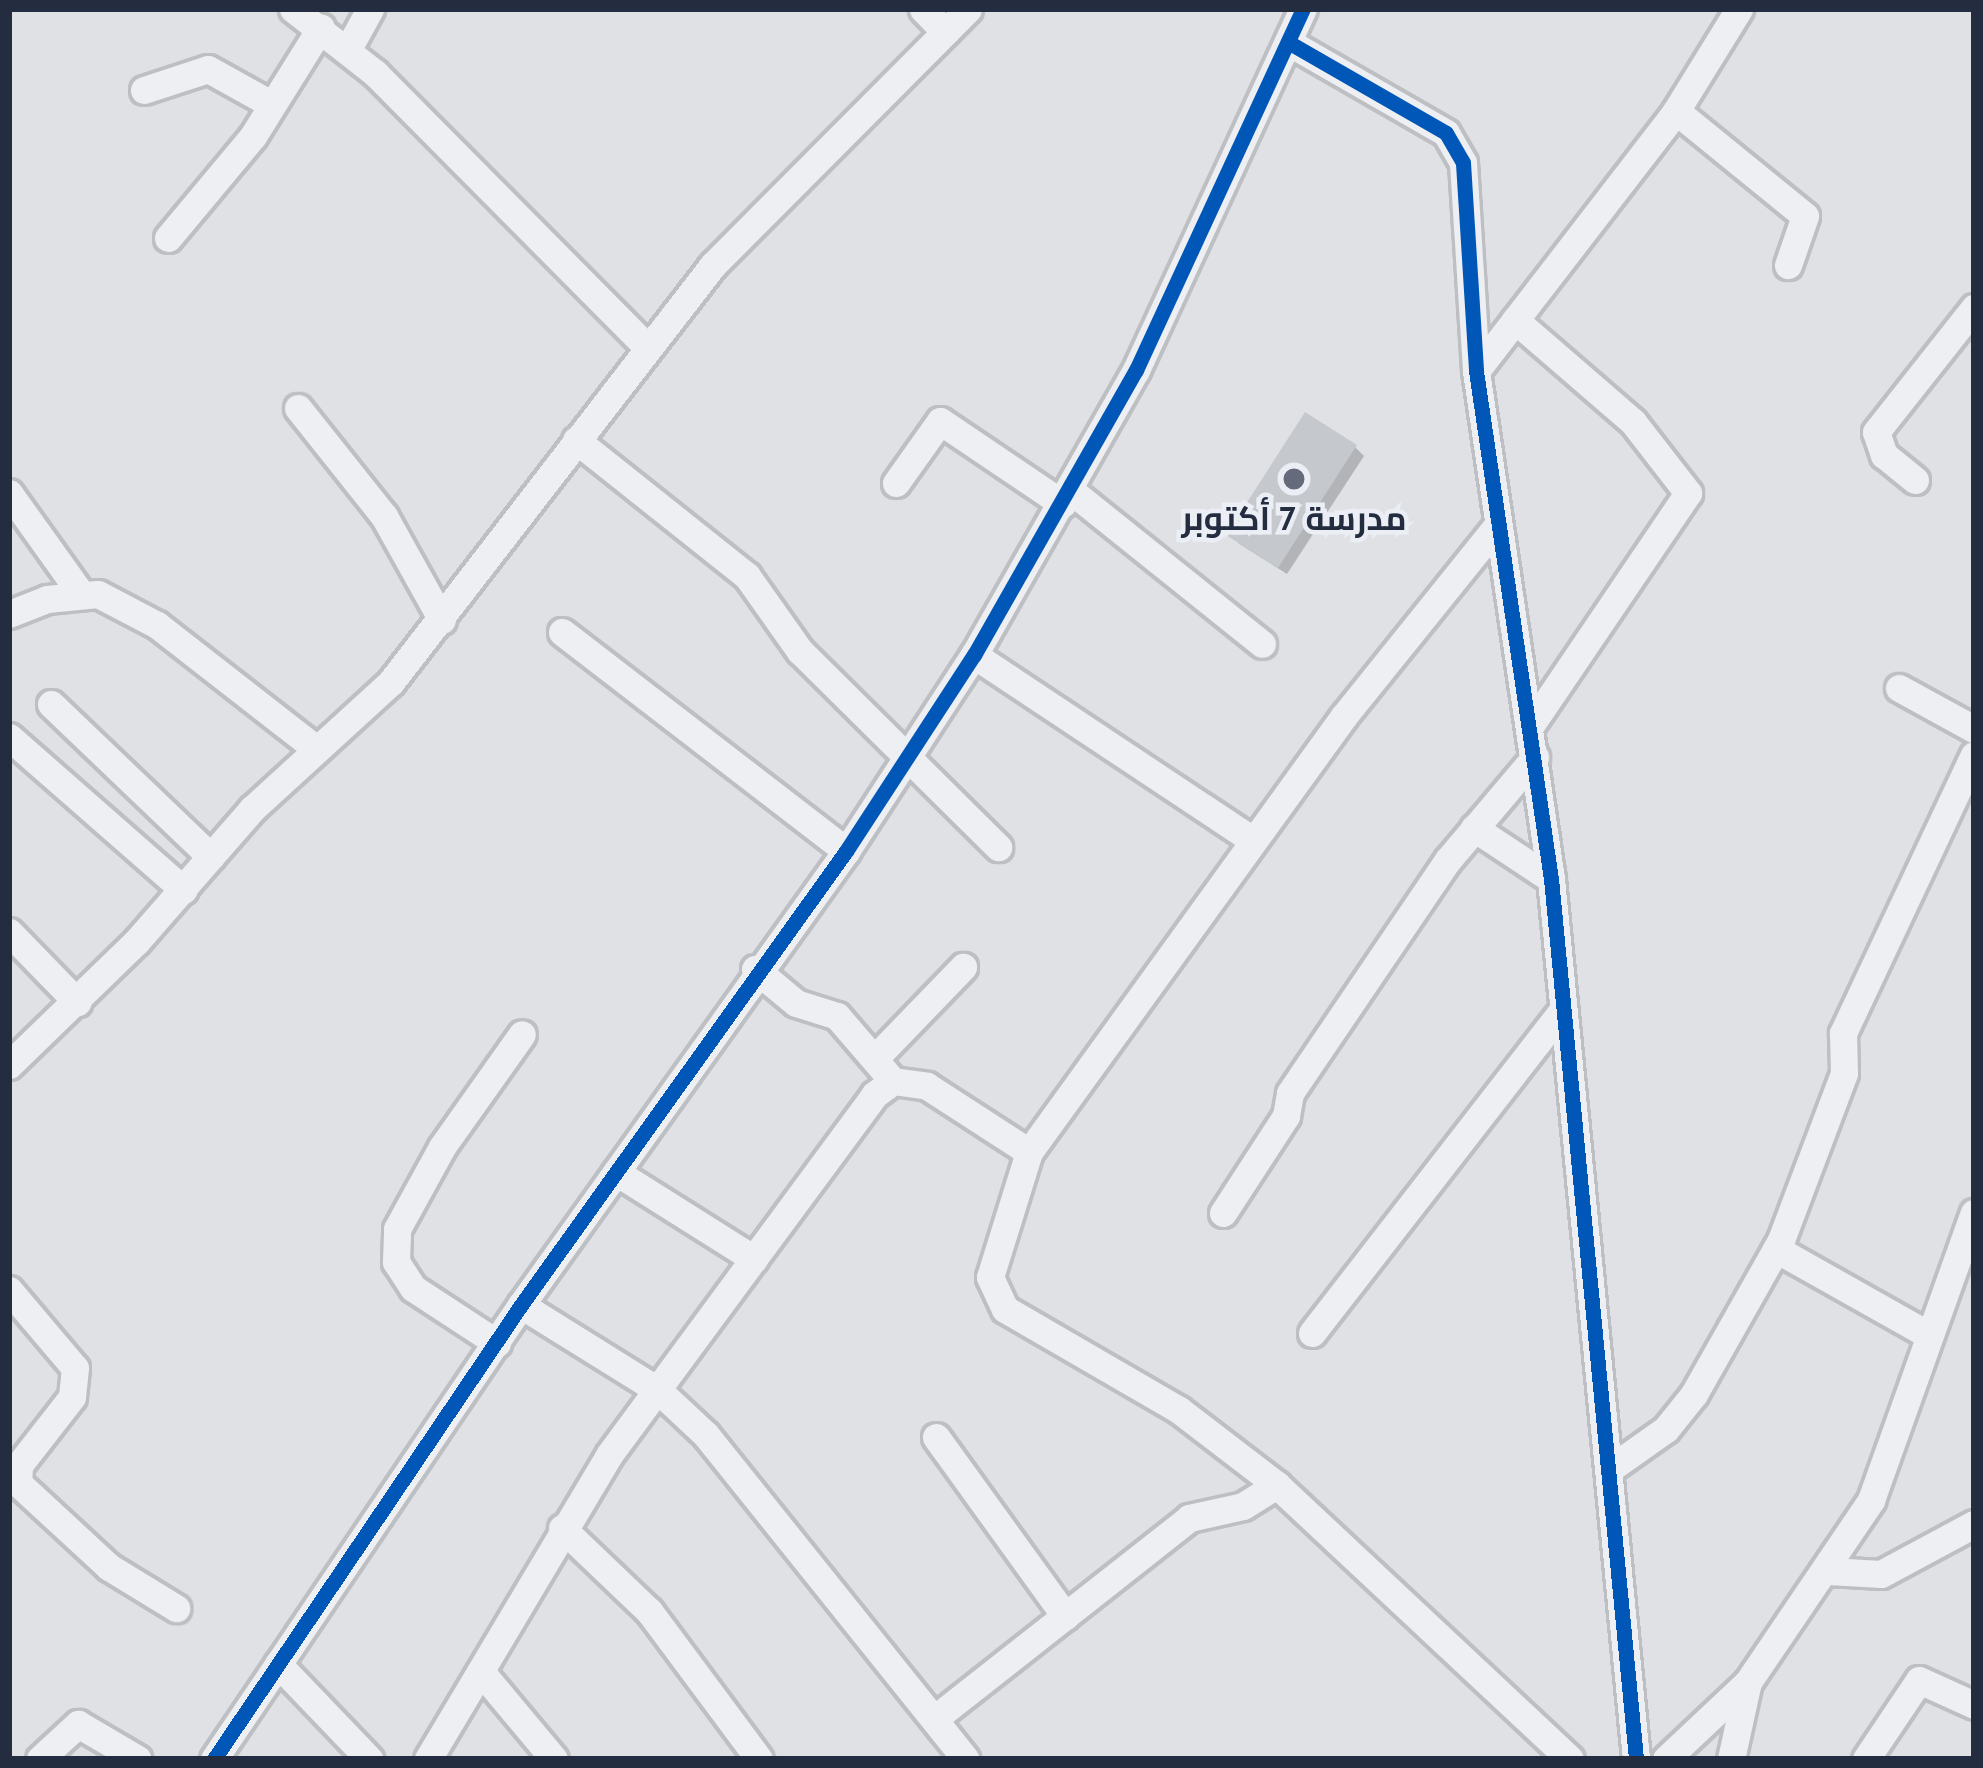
<!DOCTYPE html>
<meta charset="utf-8">
<style>
body{margin:0}
#map{position:relative;width:1983px;height:1768px;overflow:hidden;background:#dfe1e5;font-family:"PT Sans",Cairo,sans-serif}
div>[style]{position:absolute}
[style*='--x']{left:calc(var(--x)*1px);top:calc(var(--y)*1px);width:calc(var(--w)*1px);rotate:calc(var(--a)*1deg)}
.shadow>*{inset:0;background:#0003}
.building>*{inset:0;background:#c5c8cc}
.roads{filter:drop-shadow(3px 0 #bdbfc3) drop-shadow(-3px 0 #bdbfc3) drop-shadow(0 3px #bdbfc3) drop-shadow(0 -3px #bdbfc3)}
.minor>*{height:27px;margin:-13.5px;padding:0 13.5px;transform-origin:13.5px;border-radius:13.5px;background:#eeeff2}
.cycleway>*{height:15px;margin:-7.5px;padding:0 7.5px;transform-origin:7.5px;border-radius:7.5px;background:#0057b8}
.dots>*{width:33px;height:33px;translate:-50% -50%;box-sizing:border-box;border:6px solid #ebeff5;border-radius:50%}
span{translate:-50% -50%;white-space:nowrap;text-align:center;line-height:1.15;-webkit-text-stroke:9px #ebeff5;paint-order:stroke}
.poi-label{font-size:33px;color:#242c40;font-weight:700}
.frame{position:absolute;inset:0;border:12px solid #242c40;pointer-events:none}
</style>
<div id="map">
<div class="shadow">
<i style="clip-path:polygon(1355px 447px,1364px 456px,1287px 574px,1238px 543px)"></i>
</div>
<div class="building">
<i style="clip-path:polygon(1305px 412px,1357px 445px,1278px 568px,1226px 535px)"></i>
</div>
<div class="roads">
<div class="minor">
<i style="--x:293;--y:9;--w:104;--a:38"></i>
<i style="--x:375;--y:73;--w:387;--a:45.2"></i>
<i style="--x:923;--y:9;--w:32;--a:46"></i>
<i style="--x:1288;--y:42;--w:182;--a:29.9"></i>
<i style="--x:1446;--y:133;--w:34;--a:60"></i>
<i style="--x:1463;--y:163;--w:208;--a:86.4"></i>
<i style="--x:1476;--y:371;--w:514;--a:81.6"></i>
<i style="--x:1551;--y:879;--w:884;--a:84.48"></i>
<i style="--x:348;--y:49;--w:46;--a:-61.2"></i>
<i style="--x:144;--y:90;--w:67;--a:-18.2"></i>
<i style="--x:208;--y:69;--w:70;--a:29.1"></i>
<i style="--x:1676;--y:111;--w:166;--a:39.1"></i>
<i style="--x:1805;--y:216;--w:52;--a:109.1"></i>
<i style="--x:168;--y:238;--w:133;--a:-50.2"></i>
<i style="--x:253;--y:136;--w:128;--a:-58"></i>
<i style="--x:1515;--y:320;--w:156;--a:40.8"></i>
<i style="--x:1633;--y:422;--w:90;--a:52.2"></i>
<i style="--x:1688;--y:493;--w:282;--a:124.1"></i>
<i style="--x:1476;--y:371;--w:328;--a:-52.4"></i>
<i style="--x:1676;--y:111;--w:120;--a:-58.3"></i>
<i style="--x:298;--y:408;--w:138;--a:51.5"></i>
<i style="--x:384;--y:516;--w:119;--a:60.9"></i>
<i style="--x:576;--y:440;--w:218;--a:38.5"></i>
<i style="--x:747;--y:576;--w:92;--a:54.8"></i>
<i style="--x:800;--y:651;--w:279;--a:44.7"></i>
<i style="--x:1915;--y:480;--w:40;--a:-141"></i>
<i style="--x:1884;--y:455;--w:24;--a:-109"></i>
<i style="--x:1876;--y:432;--w:158;--a:-51.7"></i>
<i style="--x:896;--y:483;--w:76;--a:-54.6"></i>
<i style="--x:940;--y:421;--w:148;--a:34"></i>
<i style="--x:1070;--y:490;--w:246;--a:38.7"></i>
<i style="--x:9;--y:493;--w:124;--a:54.5"></i>
<i style="--x:1496;--y:527;--w:243;--a:128.8"></i>
<i style="--x:1344;--y:716;--w:538;--a:125.85"></i>
<i style="--x:1029;--y:1152;--w:131;--a:107.3"></i>
<i style="--x:990;--y:1277;--w:35;--a:65"></i>
<i style="--x:1005;--y:1309;--w:201;--a:30.1"></i>
<i style="--x:1179;--y:1410;--w:123;--a:37.4"></i>
<i style="--x:1277;--y:1485;--w:401;--a:43.1"></i>
<i style="--x:9;--y:614;--w:41;--a:-21.5"></i>
<i style="--x:47;--y:599;--w:51;--a:-5.6"></i>
<i style="--x:98;--y:594;--w:67;--a:27.7"></i>
<i style="--x:157;--y:625;--w:202;--a:37.9"></i>
<i style="--x:562;--y:632;--w:359;--a:37.6"></i>
<i style="--x:974;--y:655;--w:334;--a:33.6"></i>
<i style="--x:1899;--y:688;--w:85;--a:28.7"></i>
<i style="--x:51;--y:704;--w:221;--a:43.7"></i>
<i style="--x:9;--y:737;--w:232;--a:41.2"></i>
<i style="--x:1474;--y:828;--w:92;--a:33.5"></i>
<i style="--x:9;--y:932;--w:98;--a:45.8"></i>
<i style="--x:755;--y:969;--w:53;--a:39.7"></i>
<i style="--x:796;--y:1003;--w:43;--a:17.6"></i>
<i style="--x:837;--y:1016;--w:86;--a:49.3"></i>
<i style="--x:877;--y:1056;--w:124;--a:-46"></i>
<i style="--x:9;--y:1065;--w:178;--a:-44.1"></i>
<i style="--x:137;--y:941;--w:175;--a:-48.9"></i>
<i style="--x:252;--y:809;--w:188;--a:-42.4"></i>
<i style="--x:391;--y:682;--w:527;--a:-52.33"></i>
<i style="--x:713;--y:265;--w:361;--a:-45.1"></i>
<i style="--x:616;--y:1172;--w:163;--a:32.2"></i>
<i style="--x:1223;--y:1213;--w:116;--a:-57"></i>
<i style="--x:1286;--y:1116;--w:23;--a:-80"></i>
<i style="--x:1290;--y:1093;--w:282;--a:-55.9"></i>
<i style="--x:1448;--y:860;--w:135;--a:-49.8"></i>
<i style="--x:1776;--y:1249;--w:171;--a:29.4"></i>
<i style="--x:9;--y:1290;--w:102;--a:49.8"></i>
<i style="--x:75;--y:1368;--w:29;--a:96"></i>
<i style="--x:72;--y:1397;--w:86;--a:127.9"></i>
<i style="--x:19;--y:1465;--w:18;--a:93"></i>
<i style="--x:18;--y:1483;--w:124;--a:42.7"></i>
<i style="--x:109;--y:1567;--w:79;--a:31.5"></i>
<i style="--x:521;--y:1305;--w:163;--a:31.9"></i>
<i style="--x:659;--y:1391;--w:64;--a:43.1"></i>
<i style="--x:706;--y:1435;--w:415;--a:51.3"></i>
<i style="--x:1312;--y:1333;--w:406;--a:-52.2"></i>
<i style="--x:497;--y:1343;--w:100;--a:-146.8"></i>
<i style="--x:413;--y:1288;--w:31;--a:-123"></i>
<i style="--x:396;--y:1262;--w:33;--a:-88"></i>
<i style="--x:397;--y:1229;--w:94;--a:-61.2"></i>
<i style="--x:442;--y:1147;--w:138;--a:-54.7"></i>
<i style="--x:936;--y:1437;--w:221;--a:54.2"></i>
<i style="--x:1611;--y:1468;--w:67;--a:-35.3"></i>
<i style="--x:1666;--y:1429;--w:45;--a:-51.3"></i>
<i style="--x:1694;--y:1394;--w:177;--a:-60.5"></i>
<i style="--x:1781;--y:1240;--w:178;--a:-69.3"></i>
<i style="--x:1844;--y:1073;--w:40;--a:-91.4"></i>
<i style="--x:1843;--y:1033;--w:307;--a:-64.8"></i>
<i style="--x:562;--y:1528;--w:120;--a:43.7"></i>
<i style="--x:649;--y:1611;--w:184;--a:53.4"></i>
<i style="--x:1829;--y:1571;--w:52;--a:3.3"></i>
<i style="--x:1881;--y:1574;--w:106;--a:-28.3"></i>
<i style="--x:278;--y:1664;--w:132;--a:46.2"></i>
<i style="--x:482;--y:1673;--w:112;--a:50.1"></i>
<i style="--x:934;--y:1719;--w:325;--a:-38.2"></i>
<i style="--x:1189;--y:1518;--w:55;--a:-12.5"></i>
<i style="--x:1243;--y:1506;--w:40;--a:-32"></i>
<i style="--x:40;--y:1759;--w:52;--a:-42.6"></i>
<i style="--x:78;--y:1724;--w:69;--a:30.3"></i>
<i style="--x:214;--y:1759;--w:548;--a:-55.93"></i>
<i style="--x:521;--y:1305;--w:558;--a:-54.4"></i>
<i style="--x:846;--y:851;--w:234;--a:-56.9"></i>
<i style="--x:974;--y:655;--w:328;--a:-60.4"></i>
<i style="--x:1136;--y:370;--w:398;--a:-65.2"></i>
<i style="--x:428;--y:1759;--w:354;--a:-59.2"></i>
<i style="--x:609;--y:1455;--w:447;--a:-53.6"></i>
<i style="--x:874;--y:1095;--w:24;--a:-36"></i>
<i style="--x:893;--y:1081;--w:34;--a:8"></i>
<i style="--x:927;--y:1086;--w:121;--a:32.9"></i>
<i style="--x:1666;--y:1759;--w:112;--a:-43.2"></i>
<i style="--x:1731;--y:1759;--w:79;--a:-77.6"></i>
<i style="--x:1748;--y:1682;--w:220;--a:-55.9"></i>
<i style="--x:1871;--y:1500;--w:305;--a:-70.3"></i>
<i style="--x:1866;--y:1759;--w:95;--a:-56.1"></i>
<i style="--x:1919;--y:1680;--w:60;--a:24.4"></i>
</div>
</div>
<div class="cycleway">
<i style="--x:1288;--y:42;--w:182;--a:29.9"></i>
<i style="--x:1446;--y:133;--w:34;--a:60"></i>
<i style="--x:1463;--y:163;--w:208;--a:86.4"></i>
<i style="--x:1476;--y:371;--w:514;--a:81.6"></i>
<i style="--x:1551;--y:879;--w:884;--a:84.48"></i>
<i style="--x:214;--y:1759;--w:548;--a:-55.93"></i>
<i style="--x:521;--y:1305;--w:558;--a:-54.4"></i>
<i style="--x:846;--y:851;--w:234;--a:-56.9"></i>
<i style="--x:974;--y:655;--w:328;--a:-60.4"></i>
<i style="--x:1136;--y:370;--w:398;--a:-65.2"></i>
</div>
<div class="dots">
<i style="left:1294px;top:479px;background:#656b7a"></i>
</div>
<div class="poi-label">
<span style="left:1294px;top:518px">مدرسة 7 أكتوبر</span>
</div>
<div class="frame"></div>
</div>
